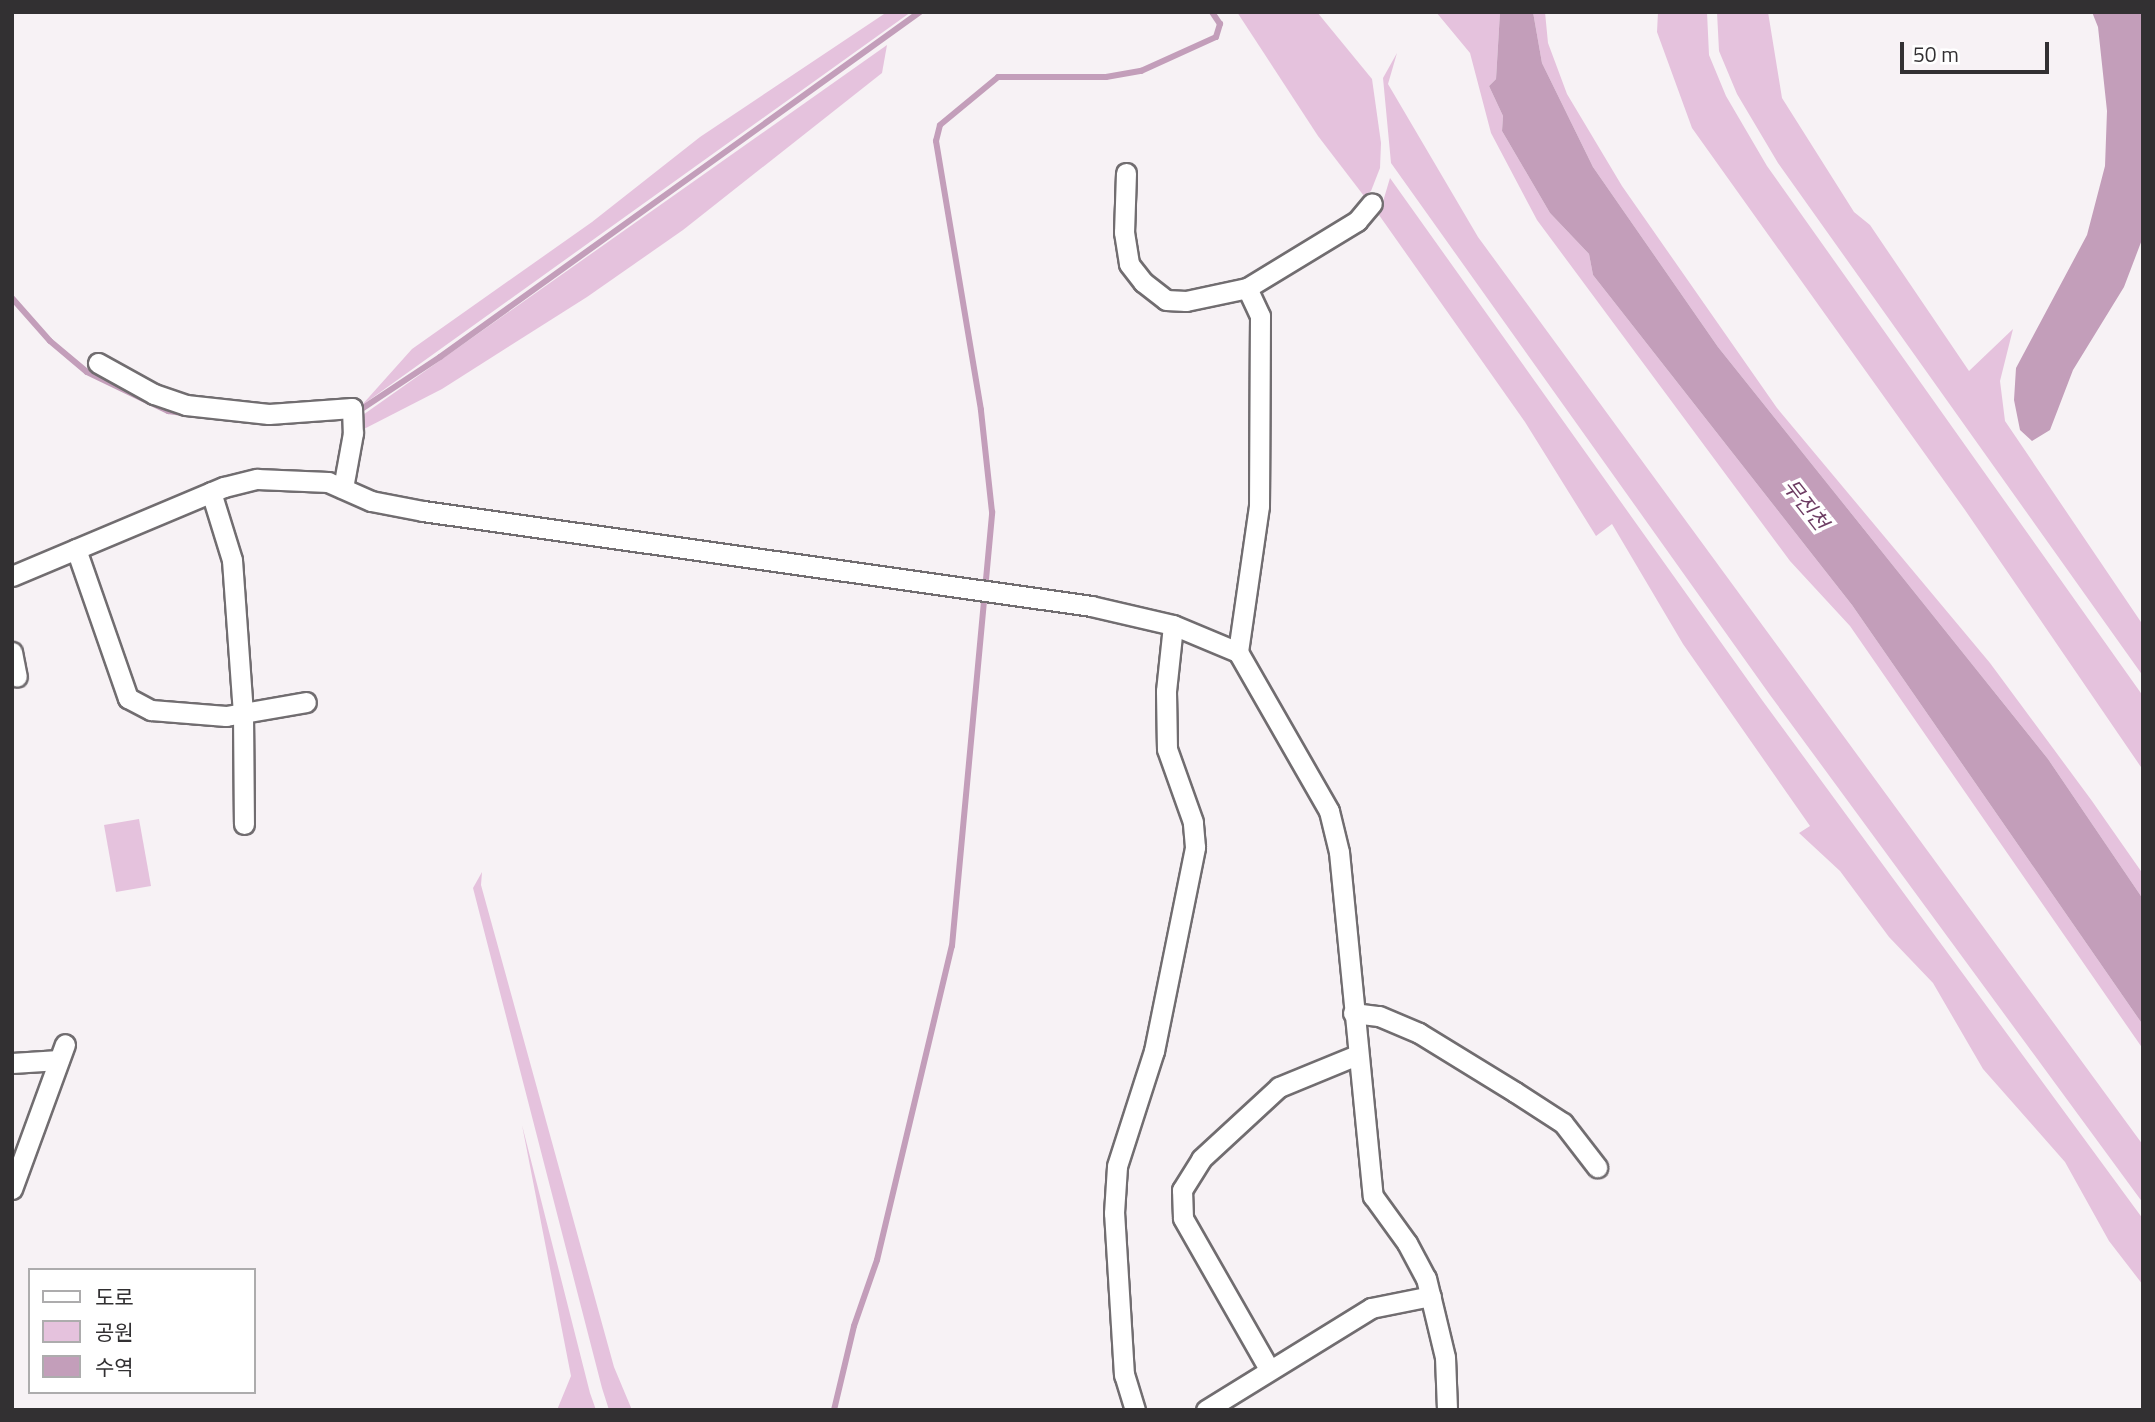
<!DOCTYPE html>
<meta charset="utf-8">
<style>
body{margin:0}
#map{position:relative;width:2155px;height:1422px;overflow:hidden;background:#f7f2f5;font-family:"Titillium Web","Noto Sans KR",sans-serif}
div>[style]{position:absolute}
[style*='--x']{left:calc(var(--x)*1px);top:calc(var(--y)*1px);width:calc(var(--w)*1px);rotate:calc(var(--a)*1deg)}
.green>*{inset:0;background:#e5c2dd}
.water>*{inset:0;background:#c39eba}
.stream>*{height:6px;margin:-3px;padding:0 3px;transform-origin:3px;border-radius:3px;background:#c39eba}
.roads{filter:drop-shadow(2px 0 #716d70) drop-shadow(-2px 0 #716d70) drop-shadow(0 2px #716d70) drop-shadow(0 -2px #716d70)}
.street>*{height:19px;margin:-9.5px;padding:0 9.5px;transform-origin:9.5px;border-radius:9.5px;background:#fff}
span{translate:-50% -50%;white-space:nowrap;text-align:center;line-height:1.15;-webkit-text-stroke:7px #fff;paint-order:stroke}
.water-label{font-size:21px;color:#6c3c62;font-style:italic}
.frame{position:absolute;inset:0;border:14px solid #323032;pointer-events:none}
.legend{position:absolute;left:28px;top:1268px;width:228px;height:126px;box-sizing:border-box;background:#fff;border:2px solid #adacad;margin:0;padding:9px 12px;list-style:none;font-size:21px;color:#323032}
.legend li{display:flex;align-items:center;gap:14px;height:35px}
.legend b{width:35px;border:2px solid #adacad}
.scale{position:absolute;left:1900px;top:42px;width:149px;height:32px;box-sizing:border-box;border:4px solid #323032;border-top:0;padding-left:9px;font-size:21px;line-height:24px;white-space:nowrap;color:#323032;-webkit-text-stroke:5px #fff;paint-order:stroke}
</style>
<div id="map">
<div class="green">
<i style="clip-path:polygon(887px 12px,911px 12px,361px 406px,412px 349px,592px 222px,700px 137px)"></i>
<i style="clip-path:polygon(1237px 12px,1317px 12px,1372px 79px,1381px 143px,1380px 168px,1371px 191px,1364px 196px,1318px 136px)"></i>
<i style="clip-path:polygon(1436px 12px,1500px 12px,1496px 79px,1489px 86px,1503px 116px,1502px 131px,1550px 213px,1589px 254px,1593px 275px,1852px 605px,2143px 1025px,2143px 1049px,1850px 626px,1790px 561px,1537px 220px,1491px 133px,1470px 53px)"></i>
<i style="clip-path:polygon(1533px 12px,1545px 12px,1548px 43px,1567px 94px,1622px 186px,1777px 408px,1990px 663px,2092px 801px,2143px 874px,2143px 899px,2048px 759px,1718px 347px,1593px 167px,1542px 63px)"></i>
<i style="clip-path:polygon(1658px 12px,1707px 12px,1709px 55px,1726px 96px,1767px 166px,2143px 696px,2143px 770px,1965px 510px,1692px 128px,1657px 32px)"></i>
<i style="clip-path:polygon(1717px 12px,1768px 12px,1782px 98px,1854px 212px,1870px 225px,1969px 371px,2013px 329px,2000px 381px,2005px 421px,2143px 625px,2143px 676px,1778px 163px,1737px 94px,1719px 51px)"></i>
<i style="clip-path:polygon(887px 45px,882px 73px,683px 230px,587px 297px,442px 389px,362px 430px,360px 417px)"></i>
<i style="clip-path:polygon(1397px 53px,1388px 84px,1478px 237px,2143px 1145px,2143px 1203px,1770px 695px,1391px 163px,1383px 78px)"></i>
<i style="clip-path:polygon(1390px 178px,1762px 700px,2143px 1219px,2143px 1285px,2109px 1241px,2065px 1162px,1983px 1069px,1933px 983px,1889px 937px,1840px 871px,1799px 833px,1810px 826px,1683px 644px,1612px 524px,1596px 536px,1525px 422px,1379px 215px)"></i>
<i style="clip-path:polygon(139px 819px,151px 886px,116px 892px,104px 825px)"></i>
<i style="clip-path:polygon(482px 872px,481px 885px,614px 1367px,632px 1410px,609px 1410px,602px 1388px,473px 888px)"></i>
<i style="clip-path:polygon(522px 1125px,590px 1393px,596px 1410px,557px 1410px,571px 1376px)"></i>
</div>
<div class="water">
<i style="clip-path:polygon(1500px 12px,1533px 12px,1542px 63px,1593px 167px,1718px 347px,2048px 759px,2143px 899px,2143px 1025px,1852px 605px,1593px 275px,1589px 254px,1550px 213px,1502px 131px,1503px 116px,1489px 86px,1496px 79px)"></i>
<i style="clip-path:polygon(2092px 12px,2143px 12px,2143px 237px,2124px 287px,2073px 370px,2050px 430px,2032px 441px,2020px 430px,2014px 400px,2016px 368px,2087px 235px,2105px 166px,2107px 111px,2098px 27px)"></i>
</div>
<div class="stream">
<i style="--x:12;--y:298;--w:57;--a:48.5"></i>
<i style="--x:50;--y:341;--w:48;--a:40"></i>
<i style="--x:87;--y:372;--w:90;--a:25.7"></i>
<i style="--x:168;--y:411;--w:15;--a:8"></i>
<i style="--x:357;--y:412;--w:100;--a:-33.5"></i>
<i style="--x:440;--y:357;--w:591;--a:-35.71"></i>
<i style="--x:834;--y:1410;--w:86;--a:-76.6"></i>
<i style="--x:854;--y:1326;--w:70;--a:-70.8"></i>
<i style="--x:877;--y:1260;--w:323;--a:-76.6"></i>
<i style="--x:952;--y:946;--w:436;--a:-84.7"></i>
<i style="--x:992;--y:512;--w:103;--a:-96.2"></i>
<i style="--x:981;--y:410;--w:273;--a:-99.5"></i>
<i style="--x:936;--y:141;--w:16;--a:-76"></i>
<i style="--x:940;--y:125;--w:75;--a:-39.6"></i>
<i style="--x:998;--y:77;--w:108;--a:0"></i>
<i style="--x:1106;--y:77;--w:36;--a:-10"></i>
<i style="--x:1141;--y:71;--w:82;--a:-24.4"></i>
<i style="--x:1216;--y:37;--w:14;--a:-73"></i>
<i style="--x:1220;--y:24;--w:14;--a:-124"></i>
</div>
<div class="roads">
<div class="street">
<i style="--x:1126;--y:173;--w:59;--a:91.9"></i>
<i style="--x:1124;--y:232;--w:32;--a:81"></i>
<i style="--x:1129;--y:264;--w:23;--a:52"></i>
<i style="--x:1143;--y:282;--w:29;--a:38"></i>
<i style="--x:1166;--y:300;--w:20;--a:3"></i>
<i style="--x:1186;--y:301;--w:62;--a:-12"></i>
<i style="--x:1247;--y:288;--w:31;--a:65"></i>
<i style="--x:1260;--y:316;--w:190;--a:90.3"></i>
<i style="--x:1259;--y:506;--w:148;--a:98.2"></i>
<i style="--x:1247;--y:288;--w:129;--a:-31.3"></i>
<i style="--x:1357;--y:221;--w:23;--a:-50"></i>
<i style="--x:98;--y:363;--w:64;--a:29"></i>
<i style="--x:154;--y:394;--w:34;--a:19"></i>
<i style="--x:186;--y:405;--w:83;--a:6.2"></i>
<i style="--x:269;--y:414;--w:83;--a:-4.1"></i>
<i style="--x:352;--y:408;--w:25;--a:88"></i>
<i style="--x:353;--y:433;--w:56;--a:100.3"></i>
<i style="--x:211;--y:492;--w:71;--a:72.8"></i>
<i style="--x:232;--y:560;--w:154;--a:85.9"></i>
<i style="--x:243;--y:714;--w:110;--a:89.5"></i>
<i style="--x:76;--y:549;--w:158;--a:70.8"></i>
<i style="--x:128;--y:698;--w:26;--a:28"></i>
<i style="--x:151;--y:710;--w:75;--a:4.6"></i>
<i style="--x:226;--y:716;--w:81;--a:-9.9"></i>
<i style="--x:12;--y:576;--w:230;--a:-22.8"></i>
<i style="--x:224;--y:487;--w:34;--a:-14"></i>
<i style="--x:257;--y:479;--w:71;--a:2.4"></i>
<i style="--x:328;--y:482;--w:47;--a:23.8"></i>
<i style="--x:371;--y:501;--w:53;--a:10.9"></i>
<i style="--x:423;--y:511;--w:675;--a:8.09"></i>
<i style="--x:1091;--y:606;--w:84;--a:13"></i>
<i style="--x:1173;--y:625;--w:70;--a:22.6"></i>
<i style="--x:1238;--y:652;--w:183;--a:60.2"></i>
<i style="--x:1329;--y:811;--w:42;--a:76.3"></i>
<i style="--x:1339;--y:852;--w:346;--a:84.4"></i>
<i style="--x:1373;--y:1196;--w:58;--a:54.1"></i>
<i style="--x:1407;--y:1243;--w:40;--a:62"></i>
<i style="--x:1426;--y:1278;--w:81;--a:76.5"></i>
<i style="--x:1445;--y:1357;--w:53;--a:87.8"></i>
<i style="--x:12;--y:652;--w:25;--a:79"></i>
<i style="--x:1353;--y:1013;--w:26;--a:7"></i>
<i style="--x:1379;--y:1016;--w:43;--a:23"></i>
<i style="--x:1419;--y:1033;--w:113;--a:31.6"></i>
<i style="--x:1515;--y:1092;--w:57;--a:32.9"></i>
<i style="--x:1563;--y:1123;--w:56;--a:52.3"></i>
<i style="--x:12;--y:1063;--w:47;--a:-3.7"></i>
<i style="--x:12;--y:1189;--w:154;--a:-69.9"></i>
<i style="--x:1269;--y:1369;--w:174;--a:-119.7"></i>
<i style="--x:1183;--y:1218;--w:28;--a:-92"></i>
<i style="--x:1182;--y:1190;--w:36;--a:-58"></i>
<i style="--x:1201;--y:1159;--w:106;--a:-42.7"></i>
<i style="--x:1279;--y:1087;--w:84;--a:-22.3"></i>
<i style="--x:1135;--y:1410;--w:37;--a:-107"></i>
<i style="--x:1124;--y:1375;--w:162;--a:-93.5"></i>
<i style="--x:1114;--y:1213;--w:47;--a:-86.3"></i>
<i style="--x:1117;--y:1166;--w:121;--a:-72.2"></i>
<i style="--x:1154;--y:1051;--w:208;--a:-78.6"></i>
<i style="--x:1195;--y:847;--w:25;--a:-95"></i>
<i style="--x:1193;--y:822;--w:77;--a:-109.6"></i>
<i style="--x:1167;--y:749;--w:58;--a:-91"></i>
<i style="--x:1166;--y:691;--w:66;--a:-83.9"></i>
<i style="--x:1206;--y:1410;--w:194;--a:-31.7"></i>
<i style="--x:1371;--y:1308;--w:61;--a:-11.3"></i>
</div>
</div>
<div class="water-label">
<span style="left:1806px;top:504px;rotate:52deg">무진천</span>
</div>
<div class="frame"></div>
<ul class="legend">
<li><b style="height:9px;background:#fff"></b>도로</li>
<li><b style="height:19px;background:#e5c2dd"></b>공원</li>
<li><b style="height:19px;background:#c39eba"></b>수역</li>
</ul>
<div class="scale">50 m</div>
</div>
